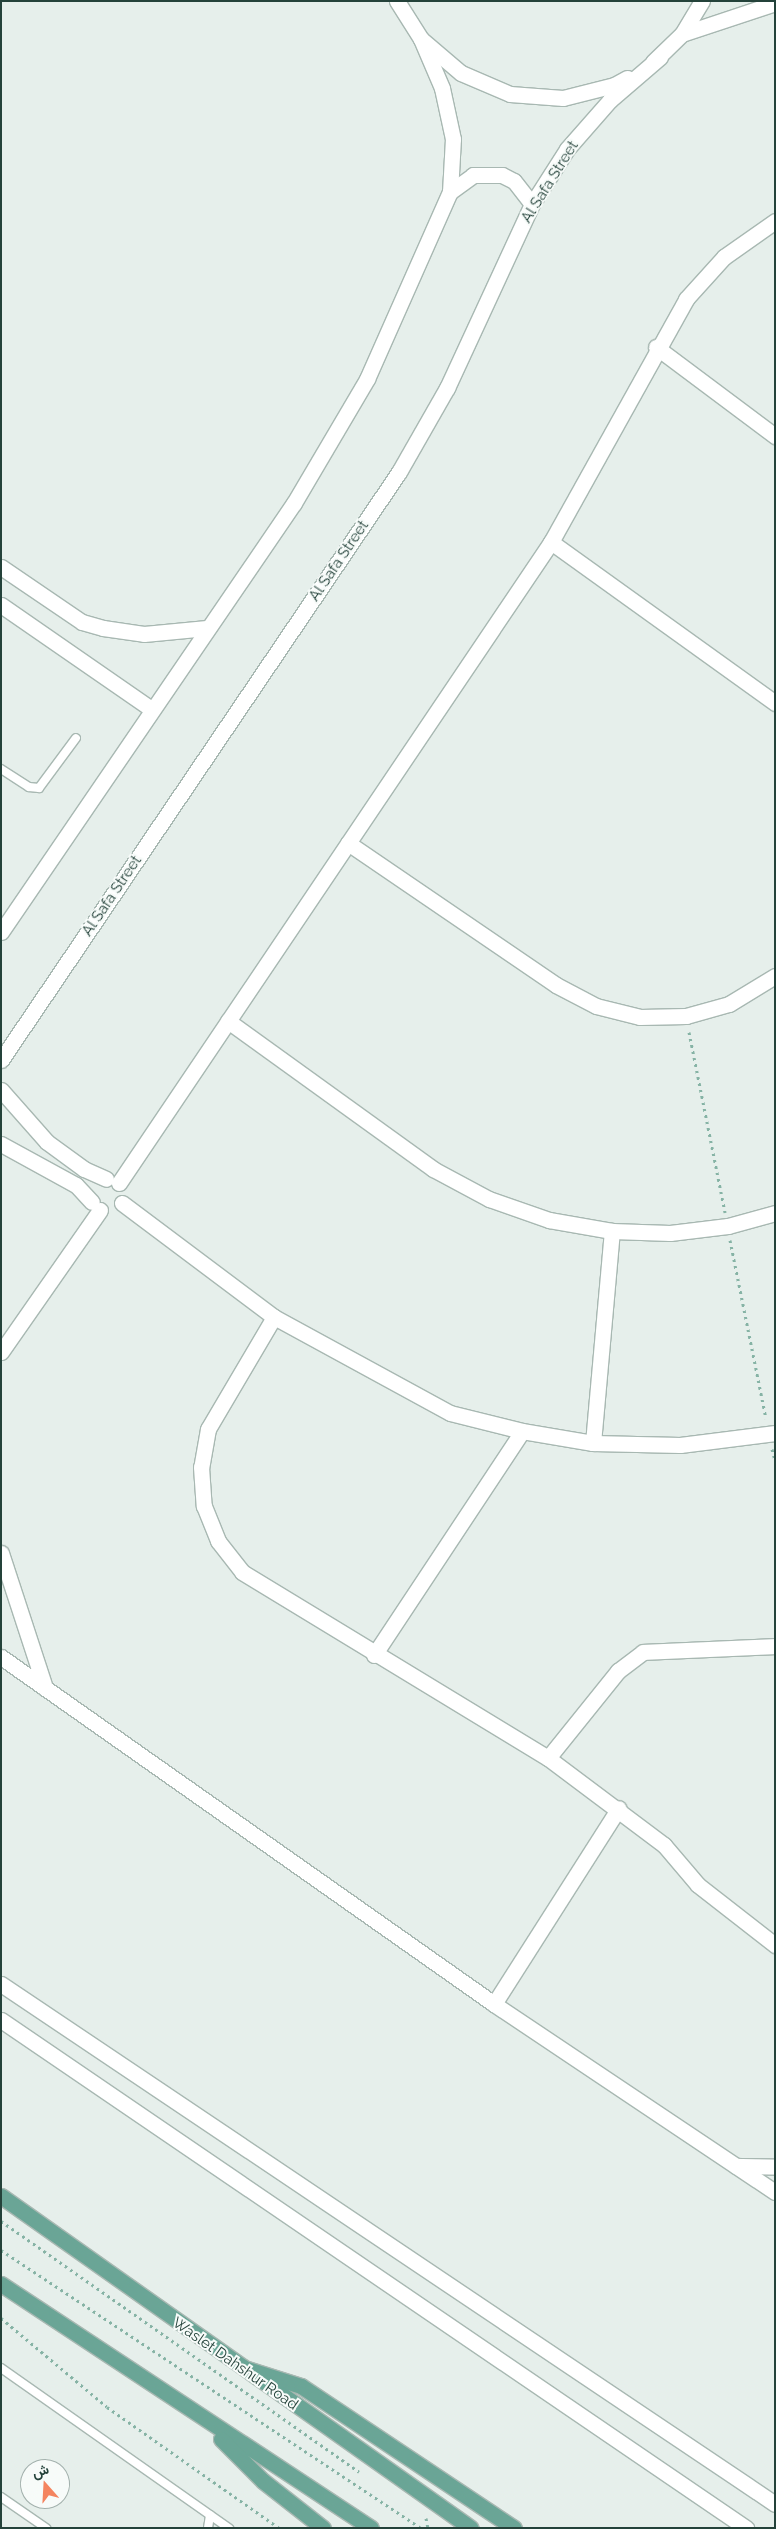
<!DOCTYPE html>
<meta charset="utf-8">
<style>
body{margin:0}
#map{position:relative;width:776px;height:2529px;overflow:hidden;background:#e6efeb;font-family:Raleway,Vazirmatn,sans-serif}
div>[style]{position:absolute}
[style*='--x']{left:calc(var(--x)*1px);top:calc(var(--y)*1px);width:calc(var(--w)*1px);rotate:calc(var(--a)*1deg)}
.path>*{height:3px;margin-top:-1.5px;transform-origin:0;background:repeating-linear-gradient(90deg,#86b3a5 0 2.5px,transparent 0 6.5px)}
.roads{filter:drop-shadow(1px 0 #a8b8b2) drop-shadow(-1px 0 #a8b8b2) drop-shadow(0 1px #a8b8b2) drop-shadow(0 -1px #a8b8b2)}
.service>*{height:8px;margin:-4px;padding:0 4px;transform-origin:4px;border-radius:4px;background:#fff}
.minor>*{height:15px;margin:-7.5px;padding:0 7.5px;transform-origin:7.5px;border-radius:7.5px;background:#fff}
.tertiary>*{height:15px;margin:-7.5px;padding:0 7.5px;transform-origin:7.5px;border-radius:7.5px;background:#fff}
.primary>*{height:15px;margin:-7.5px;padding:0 7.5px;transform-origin:7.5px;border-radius:7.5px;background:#6aa596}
span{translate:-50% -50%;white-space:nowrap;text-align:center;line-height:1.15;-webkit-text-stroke:4px #f7fbf9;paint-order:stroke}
.street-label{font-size:15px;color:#24423a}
.frame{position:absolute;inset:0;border:2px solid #24423a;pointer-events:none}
.north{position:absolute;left:20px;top:2459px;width:50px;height:50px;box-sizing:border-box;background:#f7fbf9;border:1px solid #a3b1ad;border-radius:50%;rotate:341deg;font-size:14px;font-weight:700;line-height:20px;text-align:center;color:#24423a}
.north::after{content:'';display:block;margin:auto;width:18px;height:22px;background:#f4845f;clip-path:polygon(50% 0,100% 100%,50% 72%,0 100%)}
</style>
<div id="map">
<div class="path">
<i style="--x:689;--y:1032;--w:184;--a:78.7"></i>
<i style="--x:730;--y:1240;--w:182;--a:78.6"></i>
<i style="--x:772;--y:1449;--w:11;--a:75"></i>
<i style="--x:1;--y:2221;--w:437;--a:35"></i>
<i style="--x:1;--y:2250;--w:504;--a:33.5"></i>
<i style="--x:1;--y:2318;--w:138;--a:40"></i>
<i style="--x:107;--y:2407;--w:210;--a:35.1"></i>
<i style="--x:426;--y:2518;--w:10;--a:79"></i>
</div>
<div class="roads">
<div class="service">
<i style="--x:1;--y:769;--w:33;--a:33"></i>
<i style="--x:29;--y:787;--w:10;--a:6"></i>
<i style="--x:39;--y:788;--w:62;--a:-53.5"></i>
<i style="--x:1;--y:2368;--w:279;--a:35.1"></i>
<i style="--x:1;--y:2497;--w:55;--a:34.6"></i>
<i style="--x:208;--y:2528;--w:13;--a:-81"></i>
</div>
<div class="minor">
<i style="--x:656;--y:347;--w:149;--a:36.8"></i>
<i style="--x:551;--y:542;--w:276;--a:35.7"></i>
<i style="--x:1;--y:567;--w:98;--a:34.2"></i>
<i style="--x:82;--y:622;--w:22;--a:16"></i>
<i style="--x:103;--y:628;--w:41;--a:8.3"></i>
<i style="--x:144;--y:634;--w:63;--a:-5.4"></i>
<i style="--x:1;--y:605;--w:183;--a:34.7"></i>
<i style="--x:348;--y:843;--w:252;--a:34.3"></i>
<i style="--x:556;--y:985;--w:45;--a:27.7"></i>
<i style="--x:596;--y:1006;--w:45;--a:14"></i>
<i style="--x:640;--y:1017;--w:46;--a:-1.2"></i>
<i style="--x:686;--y:1016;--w:45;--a:-15.6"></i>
<i style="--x:729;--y:1004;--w:54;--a:-31.3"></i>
<i style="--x:228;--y:1021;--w:253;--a:35.8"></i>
<i style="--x:433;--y:1169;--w:64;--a:28.2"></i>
<i style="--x:489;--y:1199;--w:64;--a:19.3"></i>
<i style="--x:549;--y:1220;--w:64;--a:9.9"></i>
<i style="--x:612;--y:1231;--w:58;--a:2"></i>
<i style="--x:670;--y:1233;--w:58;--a:-6.9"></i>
<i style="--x:728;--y:1226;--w:49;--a:-15.5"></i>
<i style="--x:1;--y:1090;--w:69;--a:48.5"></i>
<i style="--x:47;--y:1142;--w:46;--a:36.1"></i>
<i style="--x:84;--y:1169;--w:24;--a:24"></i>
<i style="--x:1;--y:1144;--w:85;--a:28.7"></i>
<i style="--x:76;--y:1185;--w:23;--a:47"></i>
<i style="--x:119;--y:1183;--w:773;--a:-56.02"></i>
<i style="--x:551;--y:542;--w:278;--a:-60.9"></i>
<i style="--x:686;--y:299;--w:57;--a:-47.9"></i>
<i style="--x:724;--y:257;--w:62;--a:-35.2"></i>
<i style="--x:122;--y:1203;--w:190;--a:36.9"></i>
<i style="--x:274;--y:1317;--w:200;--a:28.6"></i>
<i style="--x:450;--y:1413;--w:74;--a:14"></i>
<i style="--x:522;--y:1431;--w:72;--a:9.6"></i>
<i style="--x:593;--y:1443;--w:87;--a:1.3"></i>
<i style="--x:680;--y:1445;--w:96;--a:-7.2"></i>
<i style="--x:274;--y:1317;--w:130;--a:120.5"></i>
<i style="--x:208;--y:1429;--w:39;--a:100"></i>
<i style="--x:201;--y:1467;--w:39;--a:86"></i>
<i style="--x:204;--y:1506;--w:38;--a:68"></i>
<i style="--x:218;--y:1541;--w:39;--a:52"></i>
<i style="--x:242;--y:1572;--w:358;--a:31.3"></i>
<i style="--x:548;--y:1758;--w:145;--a:36.9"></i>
<i style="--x:664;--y:1845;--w:52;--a:49.6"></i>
<i style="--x:698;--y:1885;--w:98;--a:37.9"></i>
<i style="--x:1;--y:1352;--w:173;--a:-55.1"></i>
<i style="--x:593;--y:1443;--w:213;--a:-84.9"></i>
<i style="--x:1;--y:1553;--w:142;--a:71.9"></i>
<i style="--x:374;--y:1655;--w:268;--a:-56.5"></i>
<i style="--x:1;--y:1657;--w:603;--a:35.14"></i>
<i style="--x:494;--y:2004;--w:338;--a:33.8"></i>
<i style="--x:548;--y:1758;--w:112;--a:-51.2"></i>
<i style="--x:618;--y:1671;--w:31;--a:-37"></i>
<i style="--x:643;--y:1652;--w:132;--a:-2.6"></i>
<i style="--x:1;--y:1984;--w:932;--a:33.89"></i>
<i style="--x:494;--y:2004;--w:232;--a:-57.5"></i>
<i style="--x:1;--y:2020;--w:902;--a:34.29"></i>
<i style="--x:736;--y:2166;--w:39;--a:1"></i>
</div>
<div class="tertiary">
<i style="--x:397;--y:1;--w:45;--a:57.7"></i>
<i style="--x:421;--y:39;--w:52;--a:40.4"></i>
<i style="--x:461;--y:73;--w:53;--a:23.2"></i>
<i style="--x:510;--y:94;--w:53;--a:4.3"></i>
<i style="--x:563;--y:98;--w:53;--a:-14.3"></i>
<i style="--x:614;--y:85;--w:15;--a:-28"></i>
<i style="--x:682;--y:34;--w:98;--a:-18.4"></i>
<i style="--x:653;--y:62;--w:40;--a:-44"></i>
<i style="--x:682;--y:34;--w:39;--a:-59"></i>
<i style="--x:450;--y:192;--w:29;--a:-36"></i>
<i style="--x:473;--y:175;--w:29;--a:0"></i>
<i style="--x:502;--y:175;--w:13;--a:27"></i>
<i style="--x:514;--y:181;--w:29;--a:52"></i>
<i style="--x:1;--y:932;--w:520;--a:-55.67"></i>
<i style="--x:294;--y:503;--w:144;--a:-59.5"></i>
<i style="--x:367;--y:379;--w:205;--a:-66.1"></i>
<i style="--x:450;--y:192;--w:53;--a:-86.8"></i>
<i style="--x:453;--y:139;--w:52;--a:-102.2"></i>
<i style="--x:442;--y:88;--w:53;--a:-113.2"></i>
<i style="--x:1;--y:1060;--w:710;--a:-55.91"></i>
<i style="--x:399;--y:472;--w:97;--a:-60.3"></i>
<i style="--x:447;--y:388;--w:203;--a:-65.2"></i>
<i style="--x:532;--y:204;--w:65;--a:-57.5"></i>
<i style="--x:567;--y:149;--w:65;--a:-48.7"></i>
<i style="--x:610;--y:100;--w:66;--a:-40.7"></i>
</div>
<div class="primary">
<i style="--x:1;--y:2196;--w:575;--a:35.24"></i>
<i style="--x:1;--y:2284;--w:443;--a:33.4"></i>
<i style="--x:247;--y:2369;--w:57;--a:17.5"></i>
<i style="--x:301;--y:2386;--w:256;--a:33.7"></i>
<i style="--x:221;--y:2439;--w:59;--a:45"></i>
<i style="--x:263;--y:2481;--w:76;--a:38.1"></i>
</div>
</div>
<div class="street-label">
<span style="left:550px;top:182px;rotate:-58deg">Al Safa Street</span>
<span style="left:339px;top:561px;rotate:-56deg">Al Safa Street</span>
<span style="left:112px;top:896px;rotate:-56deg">Al Safa Street</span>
<span style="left:235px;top:2364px;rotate:35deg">Waslet Dahshur Road</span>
</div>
<div class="frame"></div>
<div class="north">ش</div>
</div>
